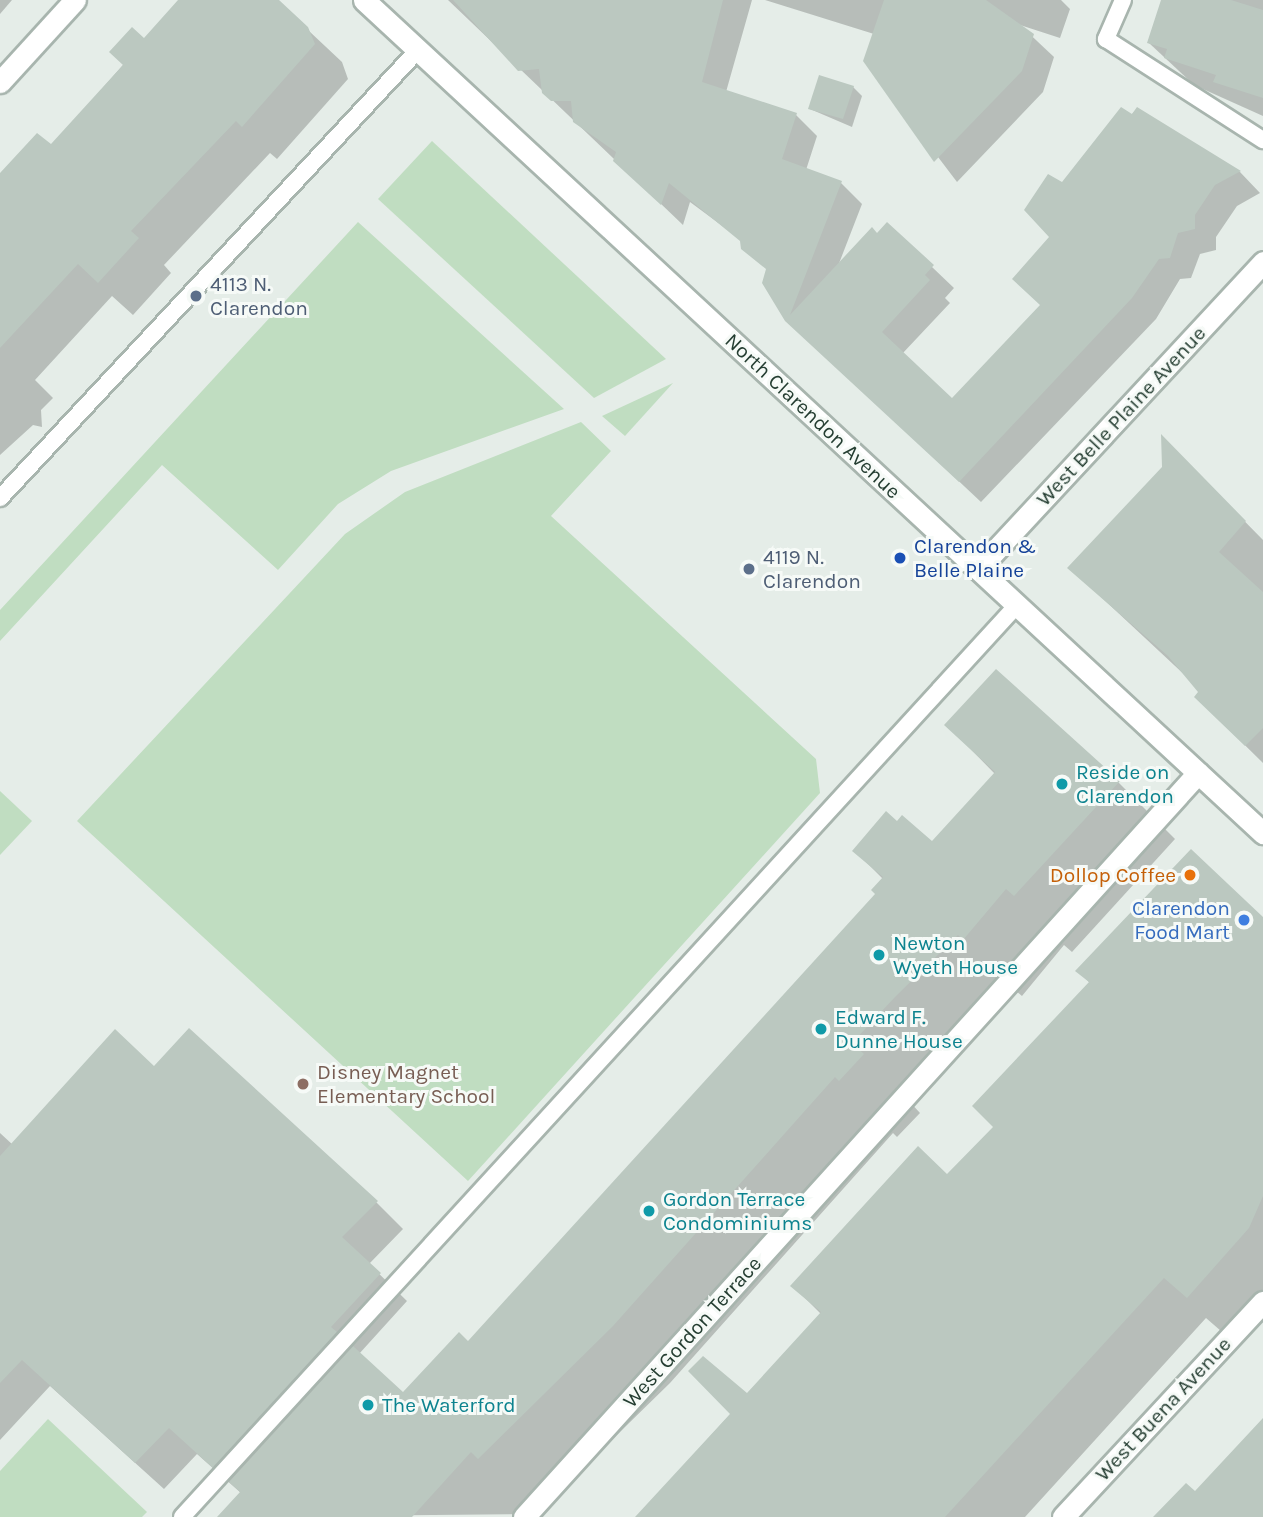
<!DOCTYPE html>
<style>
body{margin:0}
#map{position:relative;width:1263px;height:1517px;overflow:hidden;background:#e5ede8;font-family:Karla,sans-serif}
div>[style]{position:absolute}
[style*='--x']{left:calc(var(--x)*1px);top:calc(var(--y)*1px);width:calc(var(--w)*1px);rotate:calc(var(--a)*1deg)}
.green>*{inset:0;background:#c0ddc1}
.shadow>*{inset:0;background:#0003}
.building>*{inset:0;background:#bbc8c0}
.roads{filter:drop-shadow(2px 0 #a8b5ae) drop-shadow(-2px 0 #a8b5ae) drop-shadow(0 2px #a8b5ae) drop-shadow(0 -2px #a8b5ae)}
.lane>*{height:16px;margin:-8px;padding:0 8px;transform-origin:8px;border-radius:8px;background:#fff}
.street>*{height:21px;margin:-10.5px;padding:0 10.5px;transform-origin:10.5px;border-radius:10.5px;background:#fff}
.secondary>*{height:21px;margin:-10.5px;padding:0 10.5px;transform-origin:10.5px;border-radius:10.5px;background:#fff}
.dots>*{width:19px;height:19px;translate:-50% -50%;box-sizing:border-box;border:4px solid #f6faf7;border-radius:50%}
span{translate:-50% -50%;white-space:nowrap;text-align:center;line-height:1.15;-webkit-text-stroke:6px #f6faf7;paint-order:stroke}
.service-label{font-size:21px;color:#4e5e75}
.left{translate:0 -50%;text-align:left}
.street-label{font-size:21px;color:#253e32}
.transit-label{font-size:21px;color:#164399}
.culture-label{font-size:21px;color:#0d838f}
.food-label{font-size:21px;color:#c56008}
.right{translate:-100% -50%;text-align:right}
.shop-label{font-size:21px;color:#366cbe}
.education-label{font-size:21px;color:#785e54}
</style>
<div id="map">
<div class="green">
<i style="clip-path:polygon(432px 141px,666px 359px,594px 398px,378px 199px)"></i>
<i style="clip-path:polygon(358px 222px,564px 409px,391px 471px,338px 504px,278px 570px,162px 465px,0 641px,0 610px)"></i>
<i style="clip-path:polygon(673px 383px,625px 436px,602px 416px)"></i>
<i style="clip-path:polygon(581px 422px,611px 451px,551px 516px,816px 759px,820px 793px,468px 1181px,77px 821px,345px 534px,405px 492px)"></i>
<i style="clip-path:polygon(0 791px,32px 821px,0 855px)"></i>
<i style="clip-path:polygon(48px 1419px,147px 1512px,142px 1517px,0 1517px,0 1471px)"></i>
</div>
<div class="shadow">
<i style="clip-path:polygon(0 0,12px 0,0 14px)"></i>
<i style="clip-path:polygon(180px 0,276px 0,342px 62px,348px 79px,277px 159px,270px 153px,164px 265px,171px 273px,133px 315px,112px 296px,35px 380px,53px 398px,41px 410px,42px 427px,33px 425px,0 455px,0 176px,51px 147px)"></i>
<i style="clip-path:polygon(448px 0,752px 0,726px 92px,796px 115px,817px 136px,806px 170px,841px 183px,862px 204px,838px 266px,878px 235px,932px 267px,954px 288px,945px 298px,950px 303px,902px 354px,952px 400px,1042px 306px,1063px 184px,1137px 109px,1240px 172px,1260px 193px,1237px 206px,1216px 237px,1216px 250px,1200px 254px,1191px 278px,1180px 279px,1156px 319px,981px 502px,786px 319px,768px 268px,736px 236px,690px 202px,683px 225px)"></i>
<i style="clip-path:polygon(765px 0,1061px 0,1070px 9px,1060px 38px,1020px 25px,1054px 57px,1043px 92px,957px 182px,865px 61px,874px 34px)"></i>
<i style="clip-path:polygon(1163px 0,1263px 0,1263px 116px,1194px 85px,1149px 43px)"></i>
<i style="clip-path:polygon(853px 87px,862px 96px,852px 127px,810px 109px)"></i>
<i style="clip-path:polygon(1211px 487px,1263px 540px,1263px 763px,1196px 697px,1200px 692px,1189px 679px,1070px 568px)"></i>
<i style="clip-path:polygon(947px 725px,1118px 782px,1175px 839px,1072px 952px,1064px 945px,1022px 996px,1016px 991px,952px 1054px,909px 1101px,920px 1113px,897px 1137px,893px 1133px,670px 1383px,536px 1514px,219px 1517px,241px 1493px,197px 1454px,164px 1489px,50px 1386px,0 1440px,0 1133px,13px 1145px,154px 1068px,376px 1202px,403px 1229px,369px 1264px,407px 1301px,359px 1354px,403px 1395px,468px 1343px,877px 894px,883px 879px,855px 851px,897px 824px,932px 843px,995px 774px)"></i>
<i style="clip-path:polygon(1263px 922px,1263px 1300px,1229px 1338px,1206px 1318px,1025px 1517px,637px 1517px,821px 1314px,793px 1286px,948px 1176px,995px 1127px,1090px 983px,1078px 971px)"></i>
</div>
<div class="building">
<i style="clip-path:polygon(178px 0,279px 0,308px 27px,315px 44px,242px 127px,236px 121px,131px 231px,139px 238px,98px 283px,78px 264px,0 348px,0 173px,37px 133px,51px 144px,123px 65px,109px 52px,132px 27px,144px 38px)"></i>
<i style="clip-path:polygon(453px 0,723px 0,702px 82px,797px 113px,782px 159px,842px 181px,790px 315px,872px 227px,877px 233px,887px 222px,934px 265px,925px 275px,930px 280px,882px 332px,952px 398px,1040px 305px,1012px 279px,1049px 237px,1024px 210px,1048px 174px,1062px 182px,1121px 107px,1132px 114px,1137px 107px,1241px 171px,1215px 185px,1195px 215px,1195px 229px,1178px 233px,1170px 258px,1159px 259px,1132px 298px,959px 482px,785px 321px,762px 283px,766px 269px,741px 249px,740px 241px,669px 183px,661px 205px,613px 161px,616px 152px,573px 122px,571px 101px,551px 101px,542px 93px,539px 69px,518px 71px)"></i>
<i style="clip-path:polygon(884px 0,986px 0,1034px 34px,1022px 71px,934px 162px,863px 61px)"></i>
<i style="clip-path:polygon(1161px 0,1231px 0,1263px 10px,1263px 98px,1213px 82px,1216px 75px,1164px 58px,1167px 49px,1147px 43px)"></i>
<i style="clip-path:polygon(819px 75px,854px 86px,843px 119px,808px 109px)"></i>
<i style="clip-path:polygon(1161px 434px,1246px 521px,1219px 552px,1263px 592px,1263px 728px,1245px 746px,1194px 697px,1198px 692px,1168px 656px,1067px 568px,1162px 467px)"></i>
<i style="clip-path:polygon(996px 669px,1120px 781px,1014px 896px,1006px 889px,963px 940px,958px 935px,895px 997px,852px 1043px,864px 1054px,839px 1081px,835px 1077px,613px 1326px,478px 1459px,471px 1452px,412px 1517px,217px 1517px,240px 1492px,229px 1482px,353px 1346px,403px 1392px,459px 1332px,468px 1341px,875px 894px,871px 890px,883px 877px,852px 851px,886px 811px,897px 821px,902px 815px,932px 841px,995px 772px,944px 725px)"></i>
<i style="clip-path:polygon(1191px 849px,1263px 917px,1263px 1196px,1249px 1228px,1187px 1298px,1164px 1278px,945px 1517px,635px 1517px,730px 1414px,688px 1371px,703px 1356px,747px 1393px,821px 1312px,790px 1286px,918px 1146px,947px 1174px,993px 1127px,972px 1106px,1089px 982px,1075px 971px)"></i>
<i style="clip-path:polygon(189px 1028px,378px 1201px,342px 1237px,381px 1273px,331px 1327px,337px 1332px,213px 1468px,169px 1428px,135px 1463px,22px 1360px,0 1383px,0 1156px,115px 1029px,154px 1066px)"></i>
<i style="clip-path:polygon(1263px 1418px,1263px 1517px,1153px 1517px,1186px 1483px,1195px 1491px)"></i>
</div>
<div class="roads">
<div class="lane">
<i style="--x:1123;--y:0;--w:43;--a:113.6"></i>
<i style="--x:1106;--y:39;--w:187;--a:32.8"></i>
<i style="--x:0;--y:498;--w:613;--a:-46.98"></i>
<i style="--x:182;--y:1517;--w:1237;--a:-47.52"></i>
</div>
<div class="street">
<i style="--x:0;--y:82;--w:111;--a:-47.6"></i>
<i style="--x:978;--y:569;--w:419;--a:-47.1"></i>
<i style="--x:524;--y:1517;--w:1004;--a:-47.83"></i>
<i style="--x:1063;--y:1517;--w:294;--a:-47.1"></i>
</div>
<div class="secondary">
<i style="--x:364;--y:0;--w:1226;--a:42.82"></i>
</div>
</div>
<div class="dots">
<i style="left:196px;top:296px;background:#5c6f8a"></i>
<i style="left:900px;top:558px;background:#1a4fb4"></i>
<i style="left:749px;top:569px;background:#5c6f8a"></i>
<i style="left:1062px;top:784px;background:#0f9aa8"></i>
<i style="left:1190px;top:875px;background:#e8710a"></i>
<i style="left:1244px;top:920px;background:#3f7fe0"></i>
<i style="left:879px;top:955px;background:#0f9aa8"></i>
<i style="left:821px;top:1029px;background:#0f9aa8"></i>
<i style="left:303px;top:1084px;background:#8d6e63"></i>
<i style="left:649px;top:1211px;background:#0f9aa8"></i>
<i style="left:368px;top:1405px;background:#0f9aa8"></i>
</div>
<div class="service-label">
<span class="left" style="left:210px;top:296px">4113 N.<br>Clarendon</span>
<span class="left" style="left:763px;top:569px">4119 N.<br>Clarendon</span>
</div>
<div class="street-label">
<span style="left:813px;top:416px;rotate:43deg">North Clarendon Avenue</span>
<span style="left:1121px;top:416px;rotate:-47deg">West Belle Plaine Avenue</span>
<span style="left:692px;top:1332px;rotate:-48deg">West Gordon Terrace</span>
<span style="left:1163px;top:1409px;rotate:-47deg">West Buena Avenue</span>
</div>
<div class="transit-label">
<span class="left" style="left:914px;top:558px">Clarendon &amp;<br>Belle Plaine</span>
</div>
<div class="culture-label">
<span class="left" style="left:1076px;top:784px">Reside on<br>Clarendon</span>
<span class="left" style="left:893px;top:955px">Newton<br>Wyeth House</span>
<span class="left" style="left:835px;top:1029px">Edward F.<br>Dunne House</span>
<span class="left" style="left:663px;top:1211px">Gordon Terrace<br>Condominiums</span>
<span class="left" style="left:382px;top:1405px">The Waterford</span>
</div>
<div class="food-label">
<span class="right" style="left:1176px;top:875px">Dollop Coffee</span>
</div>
<div class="shop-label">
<span class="right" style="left:1230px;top:920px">Clarendon<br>Food Mart</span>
</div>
<div class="education-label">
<span class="left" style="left:317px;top:1084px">Disney Magnet<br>Elementary School</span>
</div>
</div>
